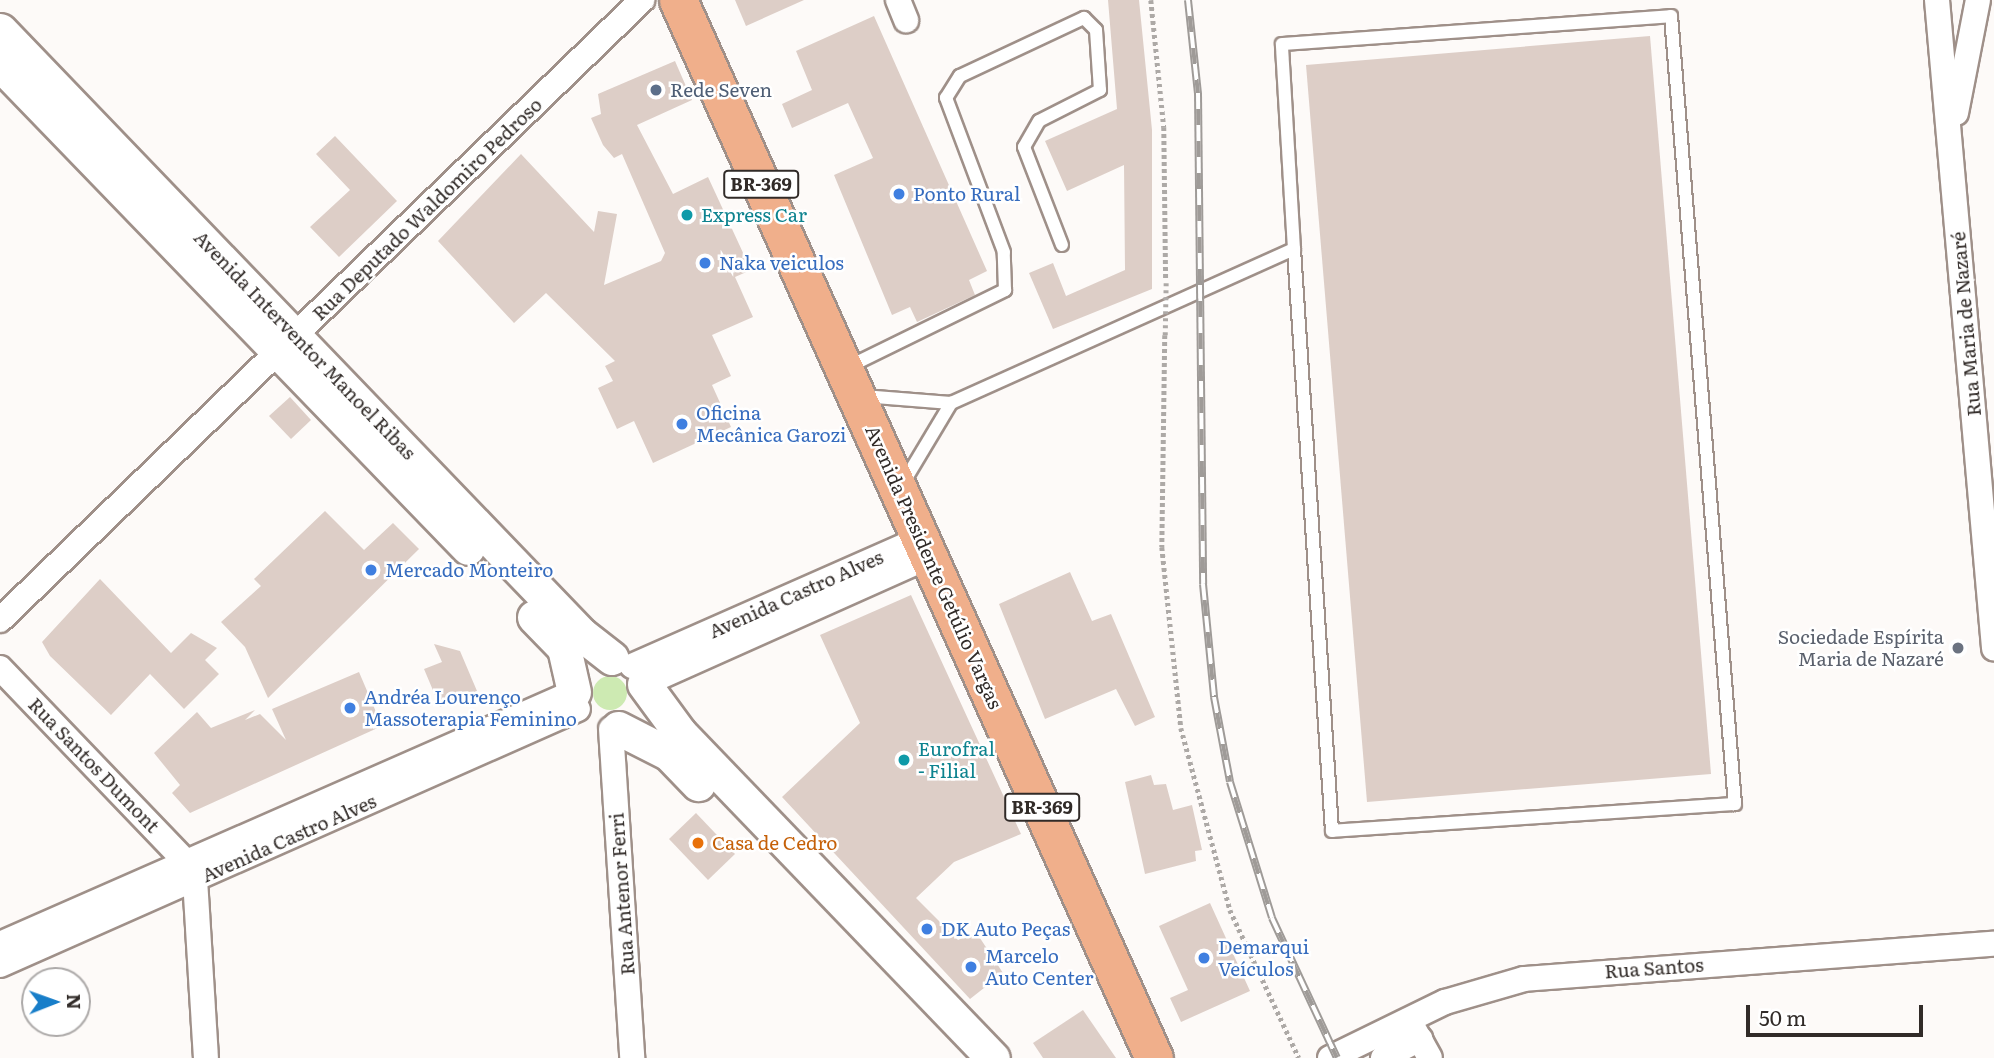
<!DOCTYPE html>
<meta charset="utf-8">
<style>
body{margin:0}
#map{position:relative;width:1994px;height:1058px;overflow:hidden;background:#fdfaf8;font-family:Literata,serif}
div>[style]{position:absolute}
[style*='--x']{left:calc(var(--x)*1px);top:calc(var(--y)*1px);width:calc(var(--w)*1px);rotate:calc(var(--a)*1deg)}
.green>*{inset:0;background:#cdeab2}
.round{border-radius:50%}
.building>*{inset:0;background:#ddcec7}
.path>*{height:4.5px;margin-top:-2.25px;transform-origin:0;background:repeating-linear-gradient(90deg,#ada9a6 0 3.5px,transparent 0 7px)}
.roads{filter:drop-shadow(2px 0 #9f9089) drop-shadow(-2px 0 #9f9089) drop-shadow(0 2px #9f9089) drop-shadow(0 -2px #9f9089)}
.lane>*{height:12px;margin:-6px;padding:0 6px;transform-origin:6px;border-radius:6px;background:#fff}
.street>*{height:24px;margin:-12px;padding:0 12px;transform-origin:12px;border-radius:12px;background:#fff}
.secondary>*{height:33px;margin:-16.5px;padding:0 16.5px;transform-origin:16.5px;border-radius:16.5px;background:#fff}
.primary>*{height:37px;margin:-18.5px;padding:0 18.5px;transform-origin:18.5px;border-radius:18.5px;background:#f0af8b}
.rail>*{height:8px;margin-top:-4px;transform-origin:0;background:repeating-linear-gradient(90deg,#fff 0 16px,#9f9b98 0 32px);box-sizing:border-box;border-block:2px solid #9f9b98}
.path-bridge>*{height:4.5px;margin-top:-2.25px;transform-origin:0;background:repeating-linear-gradient(90deg,#ada9a6 0 3.5px,transparent 0 7px)}
.dots>*{width:19px;height:19px;translate:-50% -50%;box-sizing:border-box;border:4px solid #fff;border-radius:50%}
span{translate:-50% -50%;white-space:nowrap;text-align:center;line-height:1.15;-webkit-text-stroke:5px #fff;paint-order:stroke}
.shield-label span{padding:2px 5px;background:#fff;border:2px solid;border-radius:5px;-webkit-text-stroke-width:0}
.shield-label{font-size:18px;color:#312b28;font-weight:700}
.service-label{font-size:19px;color:#4e5e75}
.left{translate:0 -50%;text-align:left}
.shop-label{font-size:19px;color:#366cbe}
.street-label{font-size:19px;color:#312b28}
.culture-label{font-size:19px;color:#0d838f}
.worship-label{font-size:19px;color:#5b616d}
.right{translate:-100% -50%;text-align:right}
.food-label{font-size:19px;color:#c56008}
.north{position:absolute;left:21px;top:967px;width:70px;height:70px;box-sizing:border-box;background:#fff;border:2px solid #adaaa9;border-radius:50%;rotate:89deg;font-size:19px;font-weight:700;line-height:28px;text-align:center;color:#312b28}
.north::after{content:'';display:block;margin:auto;width:24px;height:32px;background:#187ec9;clip-path:polygon(50% 0,100% 100%,50% 72%,0 100%)}
.scale{position:absolute;left:1746px;top:1005px;width:177px;height:32px;box-sizing:border-box;border:4px solid #312b28;border-top:0;padding-left:9px;font-size:21px;line-height:24px;white-space:nowrap;color:#312b28;-webkit-text-stroke:5px #fff;paint-order:stroke}
</style>
<div id="map">
<div class="green">
<i class="round" style="left:593px;top:676px;width:34px;height:34px"></i>
</div>
<div class="building">
<i style="clip-path:polygon(735px 0,804px 0,746px 26px)"></i>
<i style="clip-path:polygon(1108px 0,1139px 0,1152px 130px,1152px 289px,1053px 329px,1029px 273px,1053px 263px,1066px 296px,1125px 270px,1124px 165px,1067px 191px,1045px 141px,1117px 109px)"></i>
<i style="clip-path:polygon(874px 16px,987px 271px,969px 280px,975px 295px,917px 322px,910px 307px,892px 315px,834px 175px,873px 158px,848px 103px,792px 128px,782px 104px,812px 90px,796px 51px)"></i>
<i style="clip-path:polygon(1650px 36px,1711px 774px,1367px 802px,1306px 65px)"></i>
<i style="clip-path:polygon(675px 61px,692px 100px,637px 125px,673px 194px,708px 177px,751px 270px,735px 277px,753px 317px,712px 335px,731px 376px,712px 385px,731px 427px,653px 463px,634px 421px,617px 429px,598px 388px,613px 381px,605px 366px,615px 361px,546px 293px,514px 323px,438px 241px,521px 154px,594px 232px,598px 211px,617px 214px,604px 285px,661px 261px,665px 253px,622px 154px,614px 158px,603px 145px,591px 118px,601px 114px,598px 94px)"></i>
<i style="clip-path:polygon(335px 136px,397px 201px,339px 257px,310px 227px,350px 190px,316px 154px)"></i>
<i style="clip-path:polygon(290px 397px,311px 420px,291px 439px,269px 416px)"></i>
<i style="clip-path:polygon(325px 511px,364px 550px,393px 523px,419px 549px,268px 698px,245px 647px,221px 622px,261px 586px,254px 579px)"></i>
<i style="clip-path:polygon(1070px 572px,1092px 621px,1111px 614px,1155px 717px,1135px 726px,1116px 689px,1045px 719px,999px 604px)"></i>
<i style="clip-path:polygon(100px 579px,171px 653px,191px 633px,217px 648px,205px 660px,219px 674px,184px 709px,150px 674px,111px 715px,50px 656px,42px 642px)"></i>
<i style="clip-path:polygon(911px 595px,1021px 834px,954px 862px,916px 898px,958px 940px,976px 932px,1003px 973px,970px 999px,782px 797px,860px 723px,820px 635px)"></i>
<i style="clip-path:polygon(434px 644px,460px 651px,477px 691px,440px 707px,424px 669px,442px 662px)"></i>
<i style="clip-path:polygon(359px 672px,382px 726px,190px 813px,172px 793px,180px 785px,154px 753px,197px 712px,211px 728px,255px 710px,245px 720px,260px 714px,286px 740px,272px 709px)"></i>
<i style="clip-path:polygon(1151px 775px,1154px 785px,1166px 784px,1173px 810px,1192px 805px,1202px 850px,1195px 851px,1196px 861px,1145px 874px,1125px 782px)"></i>
<i style="clip-path:polygon(696px 813px,735px 854px,708px 880px,669px 839px)"></i>
<i style="clip-path:polygon(1210px 903px,1250px 991px,1181px 1022px,1170px 998px,1188px 990px,1159px 926px)"></i>
<i style="clip-path:polygon(1083px 1010px,1116px 1058px,1043px 1058px,1033px 1043px)"></i>
</div>
<div class="path">
<i style="--x:1151;--y:0;--w:128;--a:84.2"></i>
<i style="--x:1164;--y:127;--w:153;--a:89.3"></i>
<i style="--x:1165;--y:335;--w:212;--a:90.8"></i>
<i style="--x:1162;--y:547;--w:182;--a:84"></i>
<i style="--x:1181;--y:728;--w:188;--a:74.9"></i>
<i style="--x:1230;--y:910;--w:163;--a:65"></i>
</div>
<div class="roads">
<div class="lane">
<i style="--x:848;--y:367;--w:175;--a:-26.1"></i>
<i style="--x:1005;--y:290;--w:38;--a:-92"></i>
<i style="--x:1004;--y:252;--w:165;--a:-110.6"></i>
<i style="--x:946;--y:98;--w:26;--a:-58"></i>
<i style="--x:960;--y:76;--w:137;--a:-25.1"></i>
<i style="--x:1084;--y:18;--w:17;--a:45"></i>
<i style="--x:1096;--y:30;--w:60;--a:86.2"></i>
<i style="--x:1100;--y:90;--w:68;--a:153.1"></i>
<i style="--x:1039;--y:121;--w:30;--a:120"></i>
<i style="--x:1024;--y:147;--w:105;--a:68.8"></i>
<i style="--x:863;--y:396;--w:88;--a:4.5"></i>
<i style="--x:951;--y:403;--w:376;--a:-24.2"></i>
<i style="--x:1294;--y:249;--w:205;--a:-93.4"></i>
<i style="--x:1282;--y:44;--w:390;--a:-4.1"></i>
<i style="--x:1671;--y:16;--w:791;--a:85.36"></i>
<i style="--x:1735;--y:804;--w:404;--a:176.2"></i>
<i style="--x:1332;--y:831;--w:583;--a:-93.74"></i>
<i style="--x:902;--y:485;--w:96;--a:-59.1"></i>
</div>
<div class="street">
<i style="--x:898;--y:0;--w:22;--a:68"></i>
<i style="--x:1937;--y:0;--w:651;--a:84.97"></i>
<i style="--x:1956;--y:113;--w:115;--a:-79"></i>
<i style="--x:0;--y:620;--w:893;--a:-44"></i>
<i style="--x:632;--y:666;--w:317;--a:-23.8"></i>
<i style="--x:0;--y:668;--w:270;--a:46.2"></i>
<i style="--x:187;--y:863;--w:18;--a:63"></i>
<i style="--x:195;--y:879;--w:179;--a:86.5"></i>
<i style="--x:644;--y:684;--w:313;--a:-24.1"></i>
<i style="--x:611;--y:729;--w:330;--a:86.3"></i>
<i style="--x:0;--y:944;--w:627;--a:-23.7"></i>
<i style="--x:0;--y:965;--w:632;--a:-23.89"></i>
<i style="--x:1409;--y:1020;--w:43;--a:61.1"></i>
<i style="--x:1330;--y:1058;--w:128;--a:-26"></i>
<i style="--x:1445;--y:1002;--w:82;--a:-16.2"></i>
<i style="--x:1524;--y:979;--w:471;--a:-4.3"></i>
<i style="--x:1383;--y:1058;--w:42;--a:-27.2"></i>
</div>
<div class="secondary">
<i style="--x:0;--y:30;--w:838;--a:46.11"></i>
<i style="--x:581;--y:634;--w:39;--a:38"></i>
<i style="--x:0;--y:64;--w:673;--a:45.96"></i>
<i style="--x:534;--y:617;--w:43;--a:45.9"></i>
<i style="--x:564;--y:648;--w:45;--a:77.2"></i>
<i style="--x:644;--y:684;--w:61;--a:53.7"></i>
<i style="--x:680;--y:733;--w:451;--a:46.1"></i>
<i style="--x:618;--y:728;--w:57;--a:27"></i>
<i style="--x:669;--y:754;--w:42;--a:46"></i>
</div>
<div class="primary">
<i style="--x:678;--y:0;--w:1160;--a:65.78"></i>
</div>
</div>
<div class="rail">
<i style="--x:1188;--y:0;--w:94;--a:83.9"></i>
<i style="--x:1198;--y:93;--w:491;--a:89.4"></i>
<i style="--x:1203;--y:584;--w:114;--a:84.4"></i>
<i style="--x:1214;--y:697;--w:86;--a:79.3"></i>
<i style="--x:1230;--y:782;--w:142;--a:72.8"></i>
<i style="--x:1272;--y:918;--w:154;--a:65.1"></i>
</div>
<div class="path-bridge">
<i style="--x:1165;--y:335;--w:55;--a:-89"></i>
</div>
<div class="dots">
<i style="left:656px;top:90px;background:#5c6f8a"></i>
<i style="left:899px;top:194px;background:#3f7fe0"></i>
<i style="left:687px;top:215px;background:#0f9aa8"></i>
<i style="left:705px;top:263px;background:#3f7fe0"></i>
<i style="left:682px;top:424px;background:#3f7fe0"></i>
<i style="left:371px;top:570px;background:#3f7fe0"></i>
<i style="left:1958px;top:648px;background:#6b7280"></i>
<i style="left:350px;top:708px;background:#3f7fe0"></i>
<i style="left:904px;top:760px;background:#0f9aa8"></i>
<i style="left:698px;top:843px;background:#e8710a"></i>
<i style="left:927px;top:929px;background:#3f7fe0"></i>
<i style="left:1204px;top:958px;background:#3f7fe0"></i>
<i style="left:971px;top:967px;background:#3f7fe0"></i>
</div>
<div class="shield-label">
<span style="left:761px;top:184px">BR-369</span>
<span style="left:1042px;top:807px">BR-369</span>
</div>
<div class="service-label">
<span class="left" style="left:670px;top:90px">Rede Seven</span>
</div>
<div class="shop-label">
<span class="left" style="left:913px;top:194px">Ponto Rural</span>
<span class="left" style="left:719px;top:263px">Naka veiculos</span>
<span class="left" style="left:696px;top:424px">Oficina<br>Mecânica Garozi</span>
<span class="left" style="left:385px;top:570px">Mercado Monteiro</span>
<span class="left" style="left:364px;top:708px">Andréa Lourenço<br>Massoterapia Feminino</span>
<span class="left" style="left:941px;top:929px">DK Auto Peças</span>
<span class="left" style="left:1218px;top:958px">Demarqui<br>Veículos</span>
<span class="left" style="left:985px;top:967px">Marcelo<br>Auto Center</span>
</div>
<div class="street-label">
<span style="left:427px;top:209px;rotate:-44deg">Rua Deputado Waldomiro Pedroso</span>
<span style="left:1966px;top:324px;rotate:-95deg">Rua Maria de Nazaré</span>
<span style="left:305px;top:345px;rotate:46deg">Avenida Interventor Manoel Ribas</span>
<span style="left:934px;top:567px;rotate:66deg">Avenida Presidente Getúlio Vargas</span>
<span style="left:796px;top:594px;rotate:-24deg">Avenida Castro Alves</span>
<span style="left:94px;top:765px;rotate:46deg">Rua Santos Dumont</span>
<span style="left:289px;top:838px;rotate:-24deg">Avenida Castro Alves</span>
<span style="left:622px;top:894px;rotate:-94deg">Rua Antenor Ferri</span>
<span style="left:1654px;top:968px;rotate:-4deg">Rua Santos</span>
</div>
<div class="culture-label">
<span class="left" style="left:701px;top:215px">Express Car</span>
<span class="left" style="left:918px;top:760px">Eurofral<br>- Filial</span>
</div>
<div class="worship-label">
<span class="right" style="left:1944px;top:648px">Sociedade Espírita<br>Maria de Nazaré</span>
</div>
<div class="food-label">
<span class="left" style="left:712px;top:843px">Casa de Cedro</span>
</div>
<div class="north">N</div>
<div class="scale">50 m</div>
</div>
